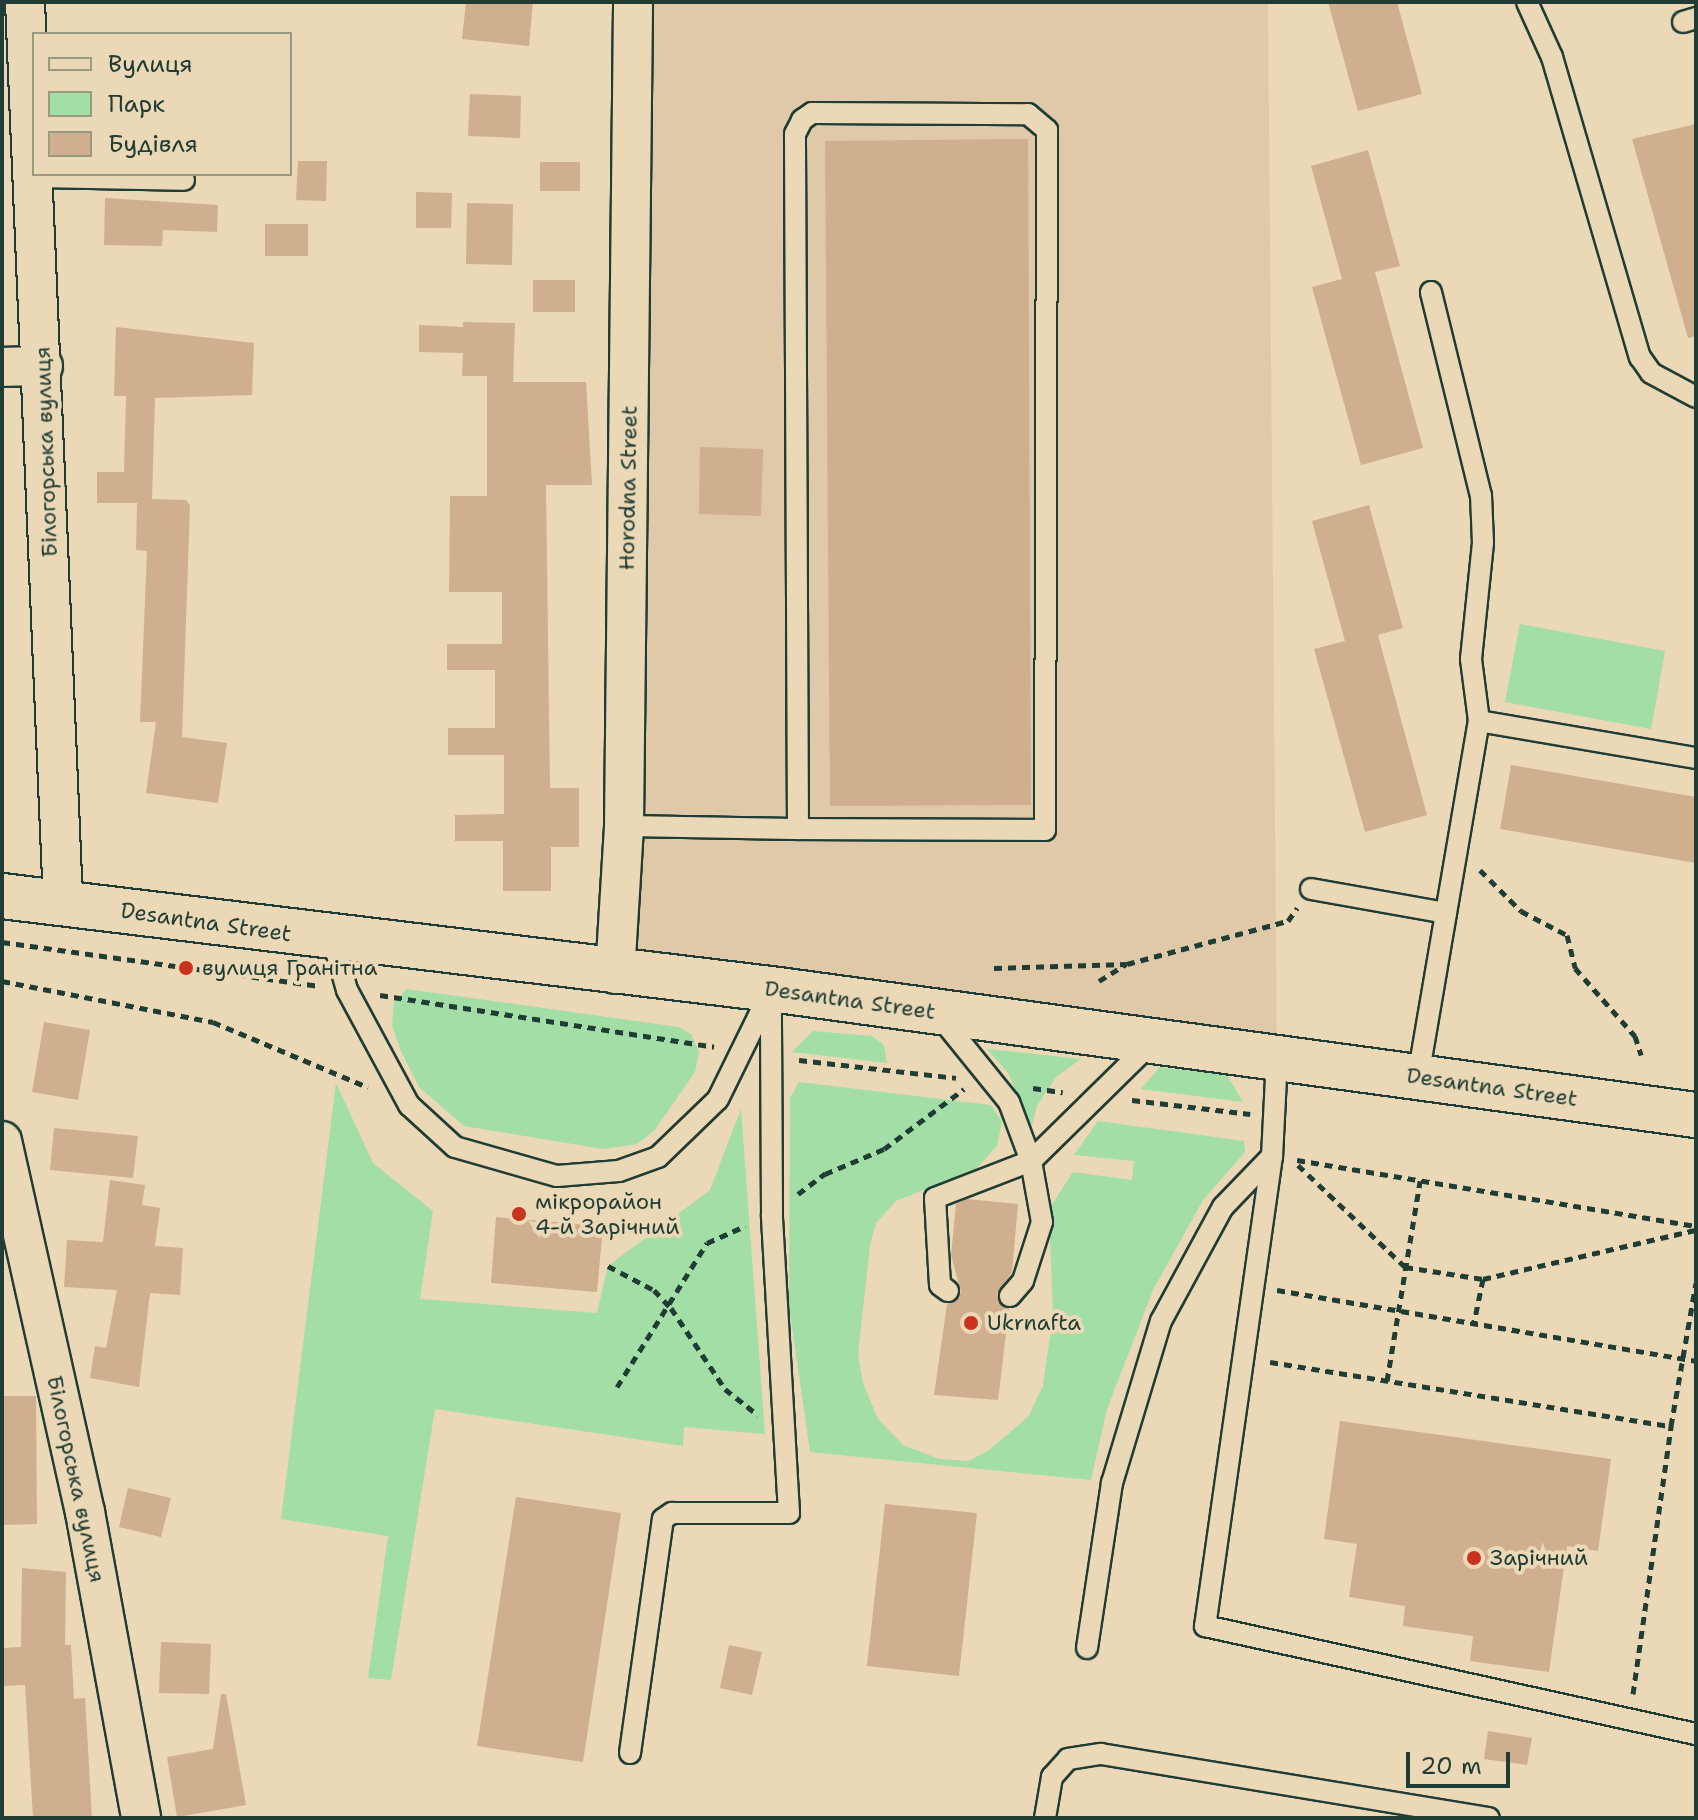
<!DOCTYPE html>
<meta charset="utf-8">
<style>
body{margin:0}
#map{position:relative;width:1698px;height:1820px;overflow:hidden;background:#ebd8b6;font-family:"Shantell Sans",sans-serif}
div>[style]{position:absolute}
[style*='--x']{left:calc(var(--x)*1px);top:calc(var(--y)*1px);width:calc(var(--w)*1px);rotate:calc(var(--a)*1deg)}
.built>*{inset:0;background:#dfc9a8}
.green>*{inset:0;background:#a2dea5}
.building>*{inset:0;background:#cfaf8e}
.path>*{height:5px;margin-top:-2.5px;transform-origin:0;background:repeating-linear-gradient(90deg,#1f3d34 0 8px,transparent 0 14px)}
.roads{filter:drop-shadow(2px 0 #1f3d34) drop-shadow(-2px 0 #1f3d34) drop-shadow(0 2px #1f3d34) drop-shadow(0 -2px #1f3d34)}
.lane>*{height:20px;margin:-10px;padding:0 10px;transform-origin:10px;border-radius:10px;background:#ebd8b6}
.street>*{height:38px;margin:-19px;padding:0 19px;transform-origin:19px;border-radius:19px;background:#ebd8b6}
.secondary>*{height:44px;margin:-22px;padding:0 22px;transform-origin:22px;border-radius:22px;background:#ebd8b6}
.dots>*{width:22px;height:22px;translate:-50% -50%;box-sizing:border-box;border:4px solid #ebd8b6;border-radius:50%}
span{translate:-50% -50%;white-space:nowrap;text-align:center;line-height:1.15;-webkit-text-stroke:8px #ebd8b6;paint-order:stroke}
.street-label{font-size:22px;color:#1f3d34}
.poi-label{font-size:22px;color:#1f3d34}
.left{translate:0 -50%;text-align:left}
.frame{position:absolute;inset:0;border:4px solid #1f3d34;pointer-events:none}
.legend{position:absolute;left:32px;top:32px;width:260px;height:144px;box-sizing:border-box;background:#ebd8b6;border:2px solid #999a82;margin:0;padding:10px 14px;list-style:none;font-size:24px;color:#1f3d34}
.legend li{display:flex;align-items:center;gap:16px;height:40px}
.legend b{width:40px;border:2px solid #999a82}
.scale{position:absolute;left:1406px;top:1752px;width:104px;height:36px;box-sizing:border-box;border:4px solid #1f3d34;border-top:0;padding-left:10px;font-size:24px;line-height:28px;white-space:nowrap;color:#1f3d34;-webkit-text-stroke:6px #ebd8b6;paint-order:stroke}
</style>
<div id="map">
<div class="built">
<i style="clip-path:polygon(633px 2px,1268px 4px,1277px 1058px,615px 974px)"></i>
</div>
<div class="green">
<i style="clip-path:polygon(1520px 624px,1665px 651px,1651px 729px,1505px 702px)"></i>
<i style="clip-path:polygon(407px 989px,679px 1027px,691px 1034px,699px 1052px,695px 1072px,654px 1131px,637px 1144px,603px 1149px,464px 1126px,419px 1087px,401px 1051px,392px 1026px,394px 1002px)"></i>
<i style="clip-path:polygon(813px 1031px,872px 1036px,884px 1045px,887px 1063px,792px 1052px)"></i>
<i style="clip-path:polygon(987px 1049px,1081px 1059px,1056px 1077px,1037px 1106px,1030px 1132px,1009px 1074px)"></i>
<i style="clip-path:polygon(1160px 1067px,1227px 1075px,1243px 1102px,1141px 1089px)"></i>
<i style="clip-path:polygon(799px 1082px,991px 1105px,1002px 1122px,997px 1146px,975px 1170px,896px 1201px,876px 1223px,870px 1245px,858px 1354px,863px 1383px,878px 1419px,903px 1445px,939px 1459px,969px 1461px,989px 1450px,1028px 1417px,1043px 1386px,1053px 1315px,1049px 1209px,1073px 1172px,1132px 1180px,1134px 1161px,1074px 1155px,1098px 1121px,1244px 1141px,1245px 1152px,1203px 1200px,1153px 1290px,1107px 1409px,1091px 1480px,810px 1452px,789px 1306px,790px 1098px)"></i>
<i style="clip-path:polygon(336px 1083px,373px 1163px,433px 1211px,420px 1299px,597px 1313px,608px 1266px,710px 1190px,741px 1109px,765px 1434px,684px 1427px,683px 1446px,435px 1409px,391px 1680px,368px 1678px,388px 1536px,281px 1519px)"></i>
</div>
<div class="building">
<i style="clip-path:polygon(466px 2px,533px 2px,529px 46px,462px 39px)"></i>
<i style="clip-path:polygon(1328px 2px,1397px 2px,1422px 94px,1358px 111px)"></i>
<i style="clip-path:polygon(470px 94px,521px 96px,520px 138px,468px 136px)"></i>
<i style="clip-path:polygon(1696px 124px,1696px 336px,1688px 338px,1632px 139px)"></i>
<i style="clip-path:polygon(1028px 139px,1031px 805px,830px 806px,825px 141px)"></i>
<i style="clip-path:polygon(1368px 150px,1400px 266px,1375px 272px,1423px 448px,1361px 465px,1312px 287px,1342px 279px,1311px 166px)"></i>
<i style="clip-path:polygon(298px 161px,327px 161px,326px 201px,296px 200px)"></i>
<i style="clip-path:polygon(540px 162px,580px 162px,580px 191px,540px 191px)"></i>
<i style="clip-path:polygon(416px 192px,452px 193px,451px 228px,416px 228px)"></i>
<i style="clip-path:polygon(105px 198px,218px 205px,217px 232px,163px 230px,162px 246px,104px 245px)"></i>
<i style="clip-path:polygon(467px 203px,513px 204px,512px 265px,466px 264px)"></i>
<i style="clip-path:polygon(265px 224px,308px 224px,308px 256px,265px 256px)"></i>
<i style="clip-path:polygon(533px 280px,575px 280px,575px 312px,533px 312px)"></i>
<i style="clip-path:polygon(463px 322px,515px 323px,513px 382px,586px 382px,592px 485px,546px 485px,550px 788px,579px 788px,579px 847px,551px 847px,551px 891px,503px 891px,503px 841px,455px 841px,455px 815px,504px 814px,504px 755px,448px 755px,448px 728px,495px 728px,495px 670px,447px 670px,447px 644px,502px 644px,502px 592px,449px 592px,450px 496px,487px 496px,487px 376px,462px 376px,463px 353px,419px 352px,419px 325px,463px 327px)"></i>
<i style="clip-path:polygon(116px 327px,254px 343px,252px 395px,155px 398px,152px 499px,186px 500px,190px 505px,182px 737px,227px 743px,218px 803px,146px 793px,156px 722px,140px 722px,147px 551px,136px 550px,137px 503px,97px 503px,97px 472px,124px 472px,126px 396px,114px 396px)"></i>
<i style="clip-path:polygon(700px 447px,763px 449px,761px 516px,699px 514px)"></i>
<i style="clip-path:polygon(1369px 505px,1403px 628px,1378px 635px,1427px 815px,1365px 832px,1314px 649px,1345px 641px,1312px 521px)"></i>
<i style="clip-path:polygon(1511px 765px,1696px 797px,1696px 863px,1500px 829px)"></i>
<i style="clip-path:polygon(44px 1022px,90px 1030px,78px 1100px,32px 1092px)"></i>
<i style="clip-path:polygon(54px 1128px,138px 1136px,133px 1178px,50px 1170px)"></i>
<i style="clip-path:polygon(110px 1180px,145px 1185px,142px 1205px,160px 1208px,155px 1246px,183px 1248px,180px 1295px,150px 1293px,139px 1387px,90px 1378px,95px 1346px,106px 1348px,117px 1290px,64px 1287px,67px 1240px,103px 1242px)"></i>
<i style="clip-path:polygon(967px 1199px,1018px 1204px,1012px 1272px,997px 1294px,1009px 1309px,998px 1400px,934px 1395px,947px 1304px,961px 1292px,951px 1255px,956px 1204px)"></i>
<i style="clip-path:polygon(496px 1217px,603px 1226px,597px 1292px,491px 1283px)"></i>
<i style="clip-path:polygon(2px 1396px,36px 1396px,37px 1524px,3px 1525px)"></i>
<i style="clip-path:polygon(1340px 1421px,1611px 1459px,1598px 1551px,1567px 1546px,1549px 1672px,1470px 1661px,1473px 1636px,1403px 1626px,1405px 1606px,1349px 1597px,1357px 1544px,1324px 1539px)"></i>
<i style="clip-path:polygon(128px 1488px,171px 1498px,161px 1537px,119px 1527px)"></i>
<i style="clip-path:polygon(516px 1497px,621px 1513px,583px 1762px,477px 1746px)"></i>
<i style="clip-path:polygon(885px 1504px,977px 1513px,959px 1676px,867px 1666px)"></i>
<i style="clip-path:polygon(22px 1568px,66px 1572px,65px 1645px,71px 1645px,74px 1699px,85px 1698px,92px 1818px,33px 1818px,25px 1685px,2px 1686px,2px 1648px,21px 1647px)"></i>
<i style="clip-path:polygon(161px 1642px,211px 1644px,209px 1694px,159px 1693px)"></i>
<i style="clip-path:polygon(729px 1645px,762px 1652px,752px 1695px,720px 1688px)"></i>
<i style="clip-path:polygon(221px 1694px,226px 1694px,246px 1805px,177px 1817px,167px 1757px,213px 1749px)"></i>
<i style="clip-path:polygon(1488px 1731px,1532px 1738px,1527px 1765px,1484px 1759px)"></i>
</div>
<div class="path">
<i style="--x:1480;--y:870;--w:58;--a:45"></i>
<i style="--x:1521;--y:911;--w:52;--a:27.6"></i>
<i style="--x:1567;--y:935;--w:34;--a:76"></i>
<i style="--x:1575;--y:968;--w:91;--a:48.6"></i>
<i style="--x:1635;--y:1036;--w:20;--a:72"></i>
<i style="--x:2;--y:942;--w:319;--a:7.9"></i>
<i style="--x:994;--y:968;--w:133;--a:-1.7"></i>
<i style="--x:1127;--y:964;--w:167;--a:-15"></i>
<i style="--x:1288;--y:921;--w:16;--a:-55"></i>
<i style="--x:2;--y:981;--w:215;--a:11"></i>
<i style="--x:213;--y:1022;--w:168;--a:22.8"></i>
<i style="--x:1099;--y:981;--w:31;--a:-32"></i>
<i style="--x:380;--y:995;--w:338;--a:8.8"></i>
<i style="--x:799;--y:1060;--w:158;--a:6.5"></i>
<i style="--x:1033;--y:1088;--w:30;--a:8"></i>
<i style="--x:1132;--y:1100;--w:119;--a:6.8"></i>
<i style="--x:1297;--y:1160;--w:404;--a:9.4"></i>
<i style="--x:1298;--y:1165;--w:148;--a:43.6"></i>
<i style="--x:1405;--y:1267;--w:79;--a:8.7"></i>
<i style="--x:1483;--y:1279;--w:45;--a:101.6"></i>
<i style="--x:798;--y:1194;--w:34;--a:-37"></i>
<i style="--x:825;--y:1174;--w:64;--a:-23"></i>
<i style="--x:884;--y:1149;--w:100;--a:-36.9"></i>
<i style="--x:608;--y:1266;--w:52;--a:27.6"></i>
<i style="--x:654;--y:1290;--w:25;--a:47"></i>
<i style="--x:671;--y:1308;--w:97;--a:56.3"></i>
<i style="--x:725;--y:1389;--w:42;--a:38.2"></i>
<i style="--x:1483;--y:1279;--w:219;--a:-13"></i>
<i style="--x:1277;--y:1290;--w:425;--a:9.6"></i>
<i style="--x:1270;--y:1362;--w:406;--a:9.1"></i>
<i style="--x:1671;--y:1426;--w:145;--a:-80.1"></i>
<i style="--x:1387;--y:1381;--w:203;--a:-80.6"></i>
<i style="--x:617;--y:1387;--w:170;--a:-58"></i>
<i style="--x:707;--y:1243;--w:42;--a:-24.1"></i>
<i style="--x:1633;--y:1694;--w:271;--a:-81.9"></i>
</div>
<div class="roads">
<div class="lane">
<i style="--x:1527;--y:2;--w:60;--a:65.6"></i>
<i style="--x:1552;--y:57;--w:313;--a:73.7"></i>
<i style="--x:1640;--y:357;--w:19;--a:55"></i>
<i style="--x:1651;--y:373;--w:51;--a:28.1"></i>
<i style="--x:1683;--y:22;--w:14;--a:-17"></i>
<i style="--x:34;--y:177;--w:150;--a:1.1"></i>
<i style="--x:1479;--y:721;--w:220;--a:9.7"></i>
<i style="--x:624;--y:826;--w:174;--a:1"></i>
<i style="--x:798;--y:829;--w:695;--a:-90.25"></i>
<i style="--x:795;--y:134;--w:16;--a:-63"></i>
<i style="--x:802;--y:120;--w:12;--a:-35"></i>
<i style="--x:812;--y:113;--w:216;--a:0.3"></i>
<i style="--x:1028;--y:114;--w:25;--a:40"></i>
<i style="--x:1047;--y:130;--w:700;--a:90.16"></i>
<i style="--x:1045;--y:830;--w:247;--a:-179.8"></i>
<i style="--x:1311;--y:889;--w:137;--a:10.1"></i>
<i style="--x:333;--y:940;--w:52;--a:74.4"></i>
<i style="--x:347;--y:990;--w:131;--a:61.7"></i>
<i style="--x:409;--y:1105;--w:62;--a:42.4"></i>
<i style="--x:455;--y:1147;--w:106;--a:15.9"></i>
<i style="--x:557;--y:1176;--w:62;--a:-4.6"></i>
<i style="--x:619;--y:1171;--w:41;--a:-19.7"></i>
<i style="--x:658;--y:1157;--w:83;--a:-44"></i>
<i style="--x:718;--y:1099;--w:114;--a:-63.9"></i>
<i style="--x:941;--y:1018;--w:108;--a:51"></i>
<i style="--x:1009;--y:1102;--w:63;--a:69.6"></i>
<i style="--x:1031;--y:1161;--w:168;--a:-44.5"></i>
<i style="--x:1277;--y:1058;--w:98;--a:92.9"></i>
<i style="--x:1272;--y:1156;--w:475;--a:98.1"></i>
<i style="--x:1205;--y:1626;--w:503;--a:12.41"></i>
<i style="--x:1418;--y:1077;--w:361;--a:-80.3"></i>
<i style="--x:1479;--y:721;--w:63;--a:-97.4"></i>
<i style="--x:1471;--y:659;--w:117;--a:-84.1"></i>
<i style="--x:1483;--y:543;--w:47;--a:-92.4"></i>
<i style="--x:1481;--y:496;--w:210;--a:-103.8"></i>
<i style="--x:948;--y:1291;--w:10;--a:-143"></i>
<i style="--x:940;--y:1285;--w:87;--a:-93.3"></i>
<i style="--x:935;--y:1198;--w:103;--a:-21.1"></i>
<i style="--x:1031;--y:1161;--w:62;--a:79.8"></i>
<i style="--x:1042;--y:1222;--w:62;--a:107.9"></i>
<i style="--x:1023;--y:1281;--w:20;--a:131"></i>
<i style="--x:1087;--y:1648;--w:167;--a:-81.4"></i>
<i style="--x:1112;--y:1483;--w:169;--a:-73.2"></i>
<i style="--x:1161;--y:1321;--w:130;--a:-61.5"></i>
<i style="--x:1223;--y:1207;--w:71;--a:-46.1"></i>
<i style="--x:630;--y:1753;--w:236;--a:-82"></i>
<i style="--x:663;--y:1519;--w:11;--a:-34"></i>
<i style="--x:672;--y:1513;--w:117;--a:0"></i>
<i style="--x:789;--y:1513;--w:299;--a:-93.3"></i>
<i style="--x:772;--y:1214;--w:225;--a:-90.3"></i>
<i style="--x:1045;--y:1818;--w:42;--a:-80.3"></i>
<i style="--x:1052;--y:1777;--w:24;--a:-48"></i>
<i style="--x:1068;--y:1759;--w:33;--a:-9"></i>
<i style="--x:1101;--y:1754;--w:393;--a:9.4"></i>
</div>
<div class="street">
<i style="--x:25;--y:2;--w:902;--a:87.58"></i>
<i style="--x:2;--y:367;--w:41;--a:-1.4"></i>
<i style="--x:615;--y:974;--w:148;--a:-86.5"></i>
<i style="--x:624;--y:826;--w:824;--a:-89.37"></i>
<i style="--x:2;--y:1141;--w:380;--a:77.4"></i>
<i style="--x:85;--y:1512;--w:311;--a:79.6"></i>
</div>
<div class="secondary">
<i style="--x:2;--y:896;--w:775;--a:6.9"></i>
<i style="--x:771;--y:989;--w:934;--a:7.76"></i>
</div>
</div>
<div class="dots">
<i style="left:186px;top:968px;background:#c8321e"></i>
<i style="left:519px;top:1214px;background:#c8321e"></i>
<i style="left:971px;top:1323px;background:#c8321e"></i>
<i style="left:1474px;top:1558px;background:#c8321e"></i>
</div>
<div class="street-label">
<span style="left:46px;top:452px;rotate:-92deg">Білогорська вулиця</span>
<span style="left:628px;top:488px;rotate:-89deg">Horodna Street</span>
<span style="left:206px;top:922px;rotate:8deg">Desantna Street</span>
<span style="left:850px;top:1000px;rotate:8deg">Desantna Street</span>
<span style="left:1492px;top:1087px;rotate:8deg">Desantna Street</span>
<span style="left:76px;top:1479px;rotate:78deg">Білогорська вулиця</span>
</div>
<div class="poi-label">
<span class="left" style="left:202px;top:968px">вулиця Гранітна</span>
<span class="left" style="left:535px;top:1214px">мікрорайон<br>4-й Зарічний</span>
<span class="left" style="left:987px;top:1323px">Ukrnafta</span>
<span class="left" style="left:1490px;top:1558px">Зарічний</span>
</div>
<div class="frame"></div>
<ul class="legend">
<li><b style="height:10px;background:#ebd8b6"></b>Вулиця</li>
<li><b style="height:22px;background:#a2dea5"></b>Парк</li>
<li><b style="height:22px;background:#cfaf8e"></b>Будівля</li>
</ul>
<div class="scale">20 m</div>
</div>
